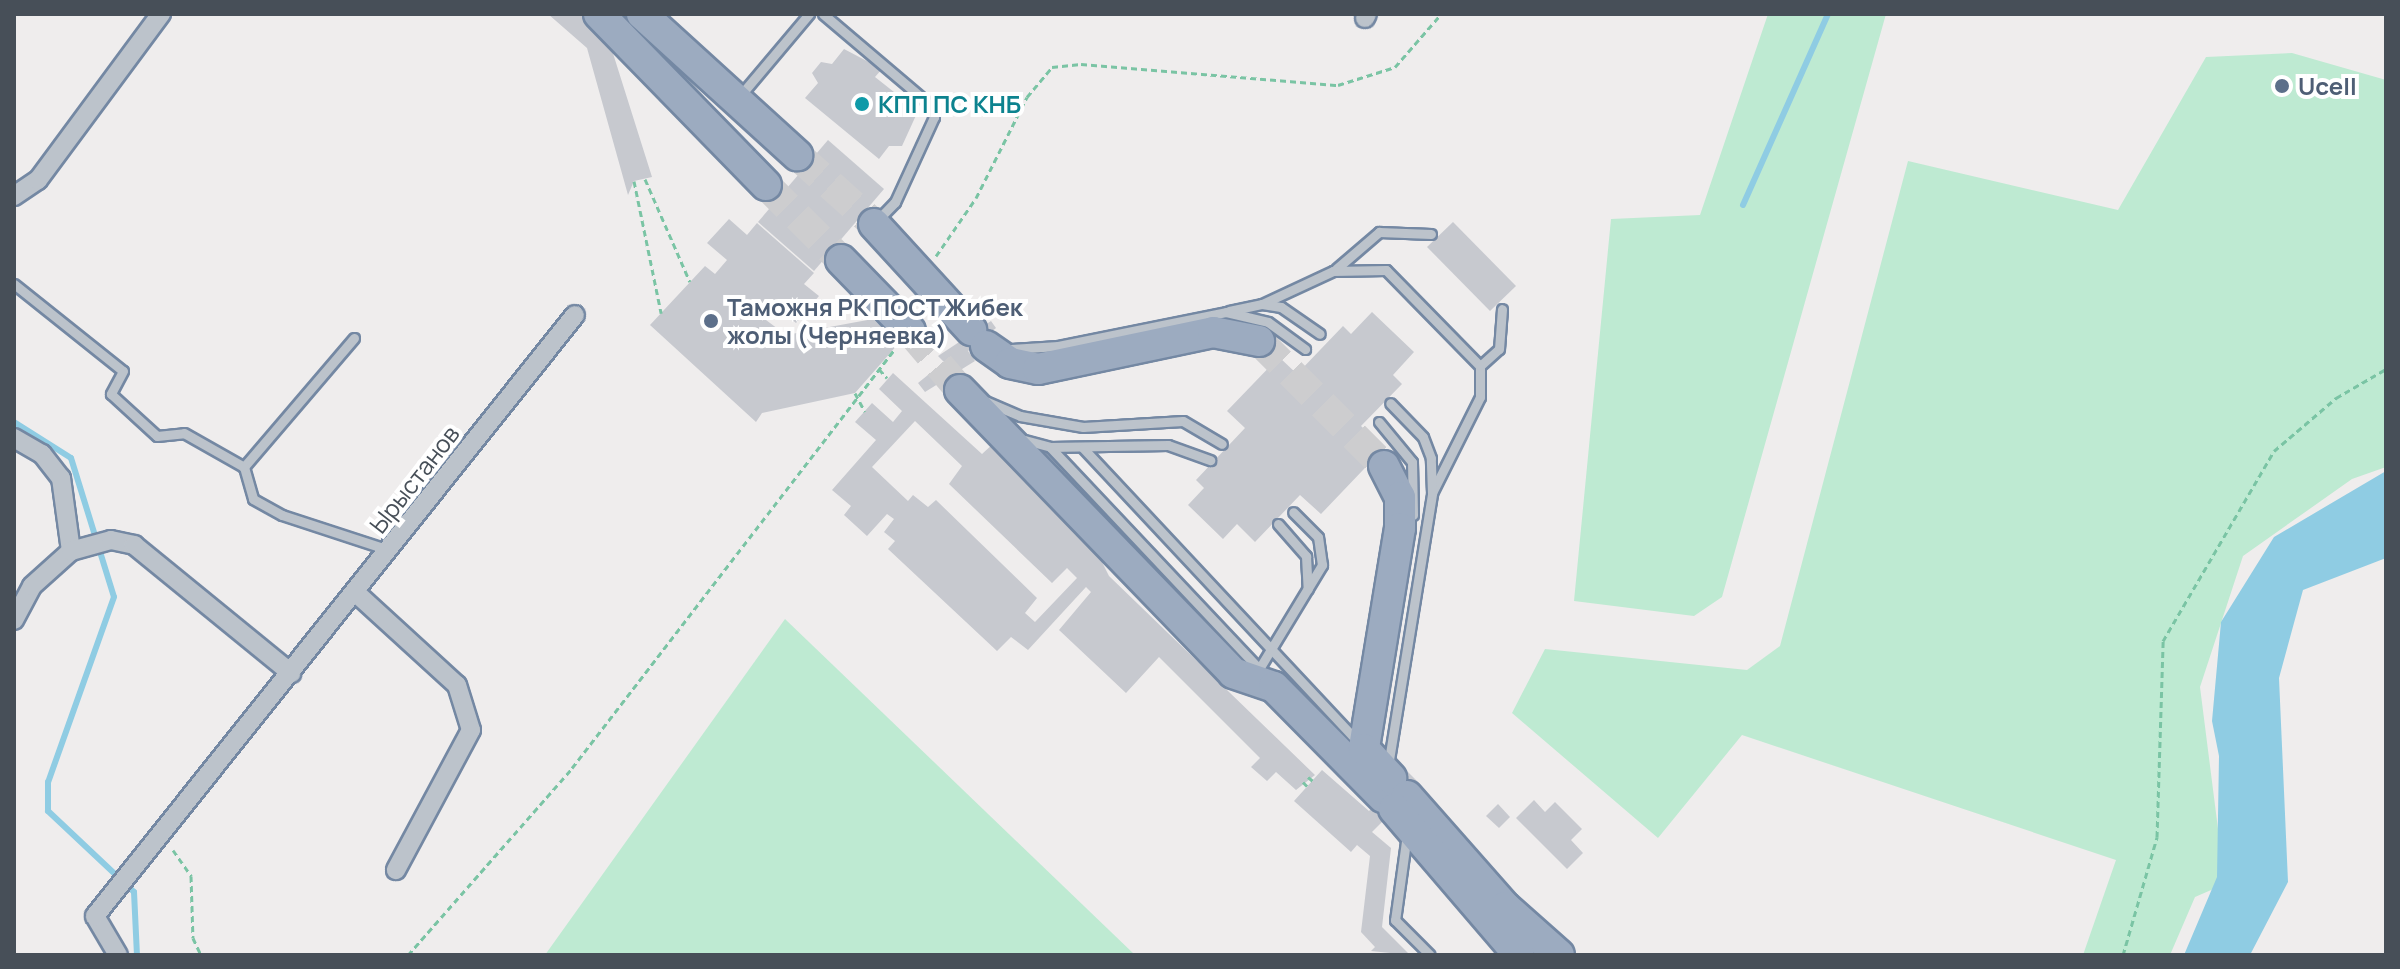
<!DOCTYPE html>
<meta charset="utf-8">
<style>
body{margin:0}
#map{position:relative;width:2400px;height:969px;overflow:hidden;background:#efeded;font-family:Manrope,sans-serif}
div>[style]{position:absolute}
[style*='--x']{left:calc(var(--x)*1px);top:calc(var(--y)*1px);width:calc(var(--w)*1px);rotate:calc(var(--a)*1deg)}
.green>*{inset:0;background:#beead2}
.water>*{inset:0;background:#8fcce3}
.stream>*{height:6px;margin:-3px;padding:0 3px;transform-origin:3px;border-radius:3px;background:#8fcce3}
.building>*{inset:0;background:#c7c9cf}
.trunk-tunnel>*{height:30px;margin-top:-15px;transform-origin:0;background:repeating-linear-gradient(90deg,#cdcdcf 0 30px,transparent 0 45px)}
.path>*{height:3px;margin-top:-1.5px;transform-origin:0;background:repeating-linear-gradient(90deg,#7ac4a4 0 6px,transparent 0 10px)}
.roads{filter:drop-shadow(2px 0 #7488a3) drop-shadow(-2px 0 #7488a3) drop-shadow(0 2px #7488a3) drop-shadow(0 -2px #7488a3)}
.service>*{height:9px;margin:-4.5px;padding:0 4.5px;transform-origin:4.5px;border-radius:4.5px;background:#bcc3cb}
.minor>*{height:18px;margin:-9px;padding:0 9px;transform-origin:9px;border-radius:9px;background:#bcc3cb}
.trunk>*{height:30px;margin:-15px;padding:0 15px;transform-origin:15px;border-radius:15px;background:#9cabc0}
.dots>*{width:22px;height:22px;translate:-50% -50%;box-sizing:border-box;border:4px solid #fff;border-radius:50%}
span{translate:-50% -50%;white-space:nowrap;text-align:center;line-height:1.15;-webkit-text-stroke:8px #fff;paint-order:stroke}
.service-label{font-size:24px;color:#4e5e75;font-weight:700}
.left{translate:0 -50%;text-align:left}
.culture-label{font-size:24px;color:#0d838f;font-weight:700}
.street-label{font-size:24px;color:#474f58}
.frame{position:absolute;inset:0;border:16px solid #474f58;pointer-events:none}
</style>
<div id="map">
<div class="green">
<i style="clip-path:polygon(1768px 14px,1886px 14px,1722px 597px,1694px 616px,1574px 601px,1611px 219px,1700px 215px)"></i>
<i style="clip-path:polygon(2292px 53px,2386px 80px,2386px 467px,2352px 479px,2243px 556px,2200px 687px,2225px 884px,2195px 897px,2170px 955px,2083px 955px,2116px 860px,1742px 735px,1658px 838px,1512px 713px,1545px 649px,1747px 670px,1780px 646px,1908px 161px,2118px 210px,2206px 57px)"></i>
<i style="clip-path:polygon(785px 619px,1135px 955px,545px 955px)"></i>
</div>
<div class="water">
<i style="clip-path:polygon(2386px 471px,2386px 558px,2303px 590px,2279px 678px,2288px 882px,2250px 955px,2184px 955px,2217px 877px,2219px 756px,2212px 721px,2221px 622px,2274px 537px)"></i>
</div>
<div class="stream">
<i style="--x:1743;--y:205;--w:209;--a:-66"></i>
<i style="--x:14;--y:422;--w:67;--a:32.3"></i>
<i style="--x:71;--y:458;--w:145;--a:72.8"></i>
<i style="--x:114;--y:597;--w:196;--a:109.6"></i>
<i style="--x:48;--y:782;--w:29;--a:90"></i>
<i style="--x:48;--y:811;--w:118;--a:43.3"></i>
<i style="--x:134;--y:892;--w:63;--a:87.3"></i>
</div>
<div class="building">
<i style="clip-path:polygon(548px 14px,589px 14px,605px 28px,652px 177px,634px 181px,628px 195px,587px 48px)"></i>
<i style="clip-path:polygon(844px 49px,882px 69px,875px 77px,918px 111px,902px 146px,889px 146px,879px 159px,805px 98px,818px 83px,812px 73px,821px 62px,832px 64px)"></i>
<i style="clip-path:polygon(828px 140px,884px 189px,814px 271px,758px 222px)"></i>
<i style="clip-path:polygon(729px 219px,747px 235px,757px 223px,814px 273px,804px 284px,819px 296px,796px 323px,777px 307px,766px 320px,786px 335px,873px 319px,899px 343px,855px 393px,762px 413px,756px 422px,650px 325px,705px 266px,715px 274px,727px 260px,707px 243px)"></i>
<i style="clip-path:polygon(1453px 222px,1516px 286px,1490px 311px,1427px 247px)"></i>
<i style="clip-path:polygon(1372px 312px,1414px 352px,1393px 375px,1402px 384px,1361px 426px,1384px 448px,1321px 514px,1300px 495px,1255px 542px,1237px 524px,1223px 539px,1188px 505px,1204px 488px,1196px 480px,1245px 428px,1227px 411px,1279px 357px,1297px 374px,1343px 326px,1351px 334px)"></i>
<i style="clip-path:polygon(991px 321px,996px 328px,968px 351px,975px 361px,925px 392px,918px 383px,944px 362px,938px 356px)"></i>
<i style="clip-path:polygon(evenodd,893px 373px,982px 454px,994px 443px,1094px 546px,1109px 576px,1315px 775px,1296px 790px,1276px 772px,1267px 781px,1251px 767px,1260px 758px,1159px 657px,1126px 693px,1059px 630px,1091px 592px,1086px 587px,1028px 650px,1011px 637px,997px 651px,888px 549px,895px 541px,884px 532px,894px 519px,887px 514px,867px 536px,844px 515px,851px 506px,832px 490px,876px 440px,855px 422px,872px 403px,893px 422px,902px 411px,879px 389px,893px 373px,915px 421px,962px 466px,949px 484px,1052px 583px,1067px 568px,1077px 578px,1035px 622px,1025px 613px,1037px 598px,936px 500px,928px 507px,913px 495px,908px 501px,872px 467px,915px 421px)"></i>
<i style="clip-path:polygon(1322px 770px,1369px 811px,1408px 772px,1420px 784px,1372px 832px,1391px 848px,1382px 927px,1410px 955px,1371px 951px,1375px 947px,1361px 932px,1370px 856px,1357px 845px,1351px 852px,1294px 801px)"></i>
<i style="clip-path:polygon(1534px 800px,1545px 812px,1555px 802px,1582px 829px,1571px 840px,1583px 853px,1567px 869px,1516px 818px)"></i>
<i style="clip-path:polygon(1498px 804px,1510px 817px,1499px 828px,1486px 816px)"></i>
</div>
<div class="trunk-tunnel">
<i style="--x:797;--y:155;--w:103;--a:41.9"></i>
<i style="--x:766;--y:185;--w:106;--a:45"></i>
<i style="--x:910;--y:331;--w:77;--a:49.7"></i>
<i style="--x:1259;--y:341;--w:177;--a:45"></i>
</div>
<div class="path">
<i style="--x:645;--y:179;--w:112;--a:66.4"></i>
<i style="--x:634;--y:181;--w:135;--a:78.4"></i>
<i style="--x:936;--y:256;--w:70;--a:-55.4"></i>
<i style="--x:976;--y:198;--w:113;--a:-63.2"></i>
<i style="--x:1027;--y:97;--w:39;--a:-50"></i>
<i style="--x:1052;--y:67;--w:29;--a:-6"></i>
<i style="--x:1081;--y:64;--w:258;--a:4.7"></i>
<i style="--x:1338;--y:85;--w:60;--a:-17.5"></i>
<i style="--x:1395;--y:67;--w:70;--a:-49"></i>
<i style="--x:879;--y:369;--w:12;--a:48"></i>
<i style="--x:855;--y:393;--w:21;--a:62"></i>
<i style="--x:1308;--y:777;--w:6;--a:39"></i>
<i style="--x:1303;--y:782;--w:7;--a:45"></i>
<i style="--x:173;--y:850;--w:32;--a:55"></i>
<i style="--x:191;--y:876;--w:62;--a:88.2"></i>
<i style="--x:193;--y:938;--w:19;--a:65"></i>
<i style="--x:408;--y:955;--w:249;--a:-48.7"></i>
<i style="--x:572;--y:768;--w:528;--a:-52.39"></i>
<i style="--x:2123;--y:955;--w:123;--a:-73.9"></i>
<i style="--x:2157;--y:837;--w:196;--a:-88.2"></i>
<i style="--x:2163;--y:641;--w:220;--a:-59.7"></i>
<i style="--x:2274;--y:451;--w:82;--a:-40.5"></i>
<i style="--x:2336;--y:398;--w:58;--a:-30.1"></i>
</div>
<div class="roads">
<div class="service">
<i style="--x:823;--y:14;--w:139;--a:40.3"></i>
<i style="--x:929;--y:104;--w:14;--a:69"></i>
<i style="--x:934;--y:117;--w:94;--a:114.6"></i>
<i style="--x:895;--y:202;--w:28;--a:134"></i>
<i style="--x:739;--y:97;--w:109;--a:-49.9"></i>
<i style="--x:1336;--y:269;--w:57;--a:-40.7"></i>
<i style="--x:1379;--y:232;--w:52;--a:2.2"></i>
<i style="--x:14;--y:284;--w:139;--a:38.6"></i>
<i style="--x:123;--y:371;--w:26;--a:118"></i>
<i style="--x:111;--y:394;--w:62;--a:42.4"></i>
<i style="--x:157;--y:436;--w:27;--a:-6"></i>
<i style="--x:184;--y:433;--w:69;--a:29.5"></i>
<i style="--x:1262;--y:304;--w:78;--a:-24.9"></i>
<i style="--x:1333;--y:271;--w:53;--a:-1.1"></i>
<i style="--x:1386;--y:270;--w:134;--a:45.6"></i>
<i style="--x:1480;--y:366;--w:31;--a:90"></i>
<i style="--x:1480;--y:397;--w:107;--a:116.6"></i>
<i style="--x:1229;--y:311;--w:34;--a:-12"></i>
<i style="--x:1262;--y:304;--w:19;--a:9"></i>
<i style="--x:1281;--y:307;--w:47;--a:34.7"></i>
<i style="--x:354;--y:338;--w:170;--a:130.5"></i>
<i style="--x:244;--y:467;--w:33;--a:74"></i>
<i style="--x:253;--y:499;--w:33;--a:29"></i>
<i style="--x:282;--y:515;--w:113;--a:18.1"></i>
<i style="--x:1011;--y:349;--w:47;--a:-3.7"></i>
<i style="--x:1058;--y:346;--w:171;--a:-11.4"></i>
<i style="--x:1226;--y:312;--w:43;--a:13.4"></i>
<i style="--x:1268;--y:322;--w:46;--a:36.1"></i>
<i style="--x:1480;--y:366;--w:25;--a:-42"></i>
<i style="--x:1499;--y:349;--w:40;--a:-85.7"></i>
<i style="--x:985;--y:401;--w:38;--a:23"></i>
<i style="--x:1020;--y:416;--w:64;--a:9.9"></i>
<i style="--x:1083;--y:427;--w:100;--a:-3.4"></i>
<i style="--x:1183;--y:421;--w:45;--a:30.5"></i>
<i style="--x:1379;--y:422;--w:52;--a:50.5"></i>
<i style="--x:1412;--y:462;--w:53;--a:88.9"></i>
<i style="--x:1021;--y:439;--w:30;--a:15"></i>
<i style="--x:1050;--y:447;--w:118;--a:-1"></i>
<i style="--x:1168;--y:445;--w:45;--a:19.7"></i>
<i style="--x:1050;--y:447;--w:308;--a:46.7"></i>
<i style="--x:1083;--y:448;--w:404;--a:46.9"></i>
<i style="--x:1278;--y:524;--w:43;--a:48.8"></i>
<i style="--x:1306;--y:556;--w:33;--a:87"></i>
<i style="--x:1259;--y:669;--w:122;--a:-58.8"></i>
<i style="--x:1322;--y:565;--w:28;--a:-98"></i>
<i style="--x:1318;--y:537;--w:35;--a:-135"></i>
<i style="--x:1388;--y:766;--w:277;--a:-80.8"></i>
<i style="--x:1432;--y:493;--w:35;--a:-92"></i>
<i style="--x:1431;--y:458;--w:22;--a:-111"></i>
<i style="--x:1423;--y:437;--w:47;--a:-134.1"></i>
<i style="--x:1407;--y:834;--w:87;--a:97.9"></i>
<i style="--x:1395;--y:920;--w:49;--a:45"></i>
</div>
<div class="minor">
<i style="--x:1365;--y:18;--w:4;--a:-63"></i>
<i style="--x:14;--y:196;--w:29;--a:-34"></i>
<i style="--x:38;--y:180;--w:207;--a:-53.5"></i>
<i style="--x:14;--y:438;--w:32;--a:30"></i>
<i style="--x:42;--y:454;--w:31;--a:52"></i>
<i style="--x:61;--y:478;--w:74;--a:82.2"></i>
<i style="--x:355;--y:592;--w:138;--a:42.4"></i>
<i style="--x:457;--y:685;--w:47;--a:72.7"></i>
<i style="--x:471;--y:730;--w:159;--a:118.2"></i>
<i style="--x:14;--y:620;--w:38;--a:-62"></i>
<i style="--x:32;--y:586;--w:52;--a:-41.9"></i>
<i style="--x:71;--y:551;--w:41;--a:-15.4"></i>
<i style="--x:111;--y:540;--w:24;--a:12"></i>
<i style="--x:134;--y:545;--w:203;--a:39.2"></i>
<i style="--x:118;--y:955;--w:45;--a:-120.5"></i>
<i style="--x:95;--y:916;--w:769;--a:-51.39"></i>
</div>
<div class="trunk">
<i style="--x:599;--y:14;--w:239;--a:45.7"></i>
<i style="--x:642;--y:14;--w:210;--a:42.3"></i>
<i style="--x:874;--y:224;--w:144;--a:47.5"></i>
<i style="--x:841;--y:260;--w:99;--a:45.8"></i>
<i style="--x:986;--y:346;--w:29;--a:35"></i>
<i style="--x:1010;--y:363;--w:29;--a:12"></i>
<i style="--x:1038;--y:369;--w:179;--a:-11.9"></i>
<i style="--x:1213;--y:332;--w:47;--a:11.1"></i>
<i style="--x:960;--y:390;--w:393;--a:46"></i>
<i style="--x:1233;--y:673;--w:43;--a:18.9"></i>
<i style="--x:1274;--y:687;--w:155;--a:45.3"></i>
<i style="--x:1384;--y:466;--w:35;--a:63"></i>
<i style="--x:1400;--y:497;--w:31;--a:90"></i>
<i style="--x:1400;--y:528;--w:224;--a:99.3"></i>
<i style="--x:1364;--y:749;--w:40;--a:47"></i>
<i style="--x:1407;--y:796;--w:148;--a:48.6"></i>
<i style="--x:1505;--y:907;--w:72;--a:41.6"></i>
<i style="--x:1394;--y:809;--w:192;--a:49.4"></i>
</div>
</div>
<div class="dots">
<i style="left:2282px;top:86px;background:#5c6f8a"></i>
<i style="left:862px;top:104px;background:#0f9aa8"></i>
<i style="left:711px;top:321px;background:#5c6f8a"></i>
</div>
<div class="service-label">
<span class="left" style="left:2298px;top:86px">Ucell</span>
<span class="left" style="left:727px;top:321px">Таможня РК ПОСТ Жибек<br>жолы (Черняевка)</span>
</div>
<div class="culture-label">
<span class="left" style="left:878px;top:104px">КПП ПС КНБ</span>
</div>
<div class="street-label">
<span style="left:414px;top:479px;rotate:-52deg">Ырыстанов</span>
</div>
<div class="frame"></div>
</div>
